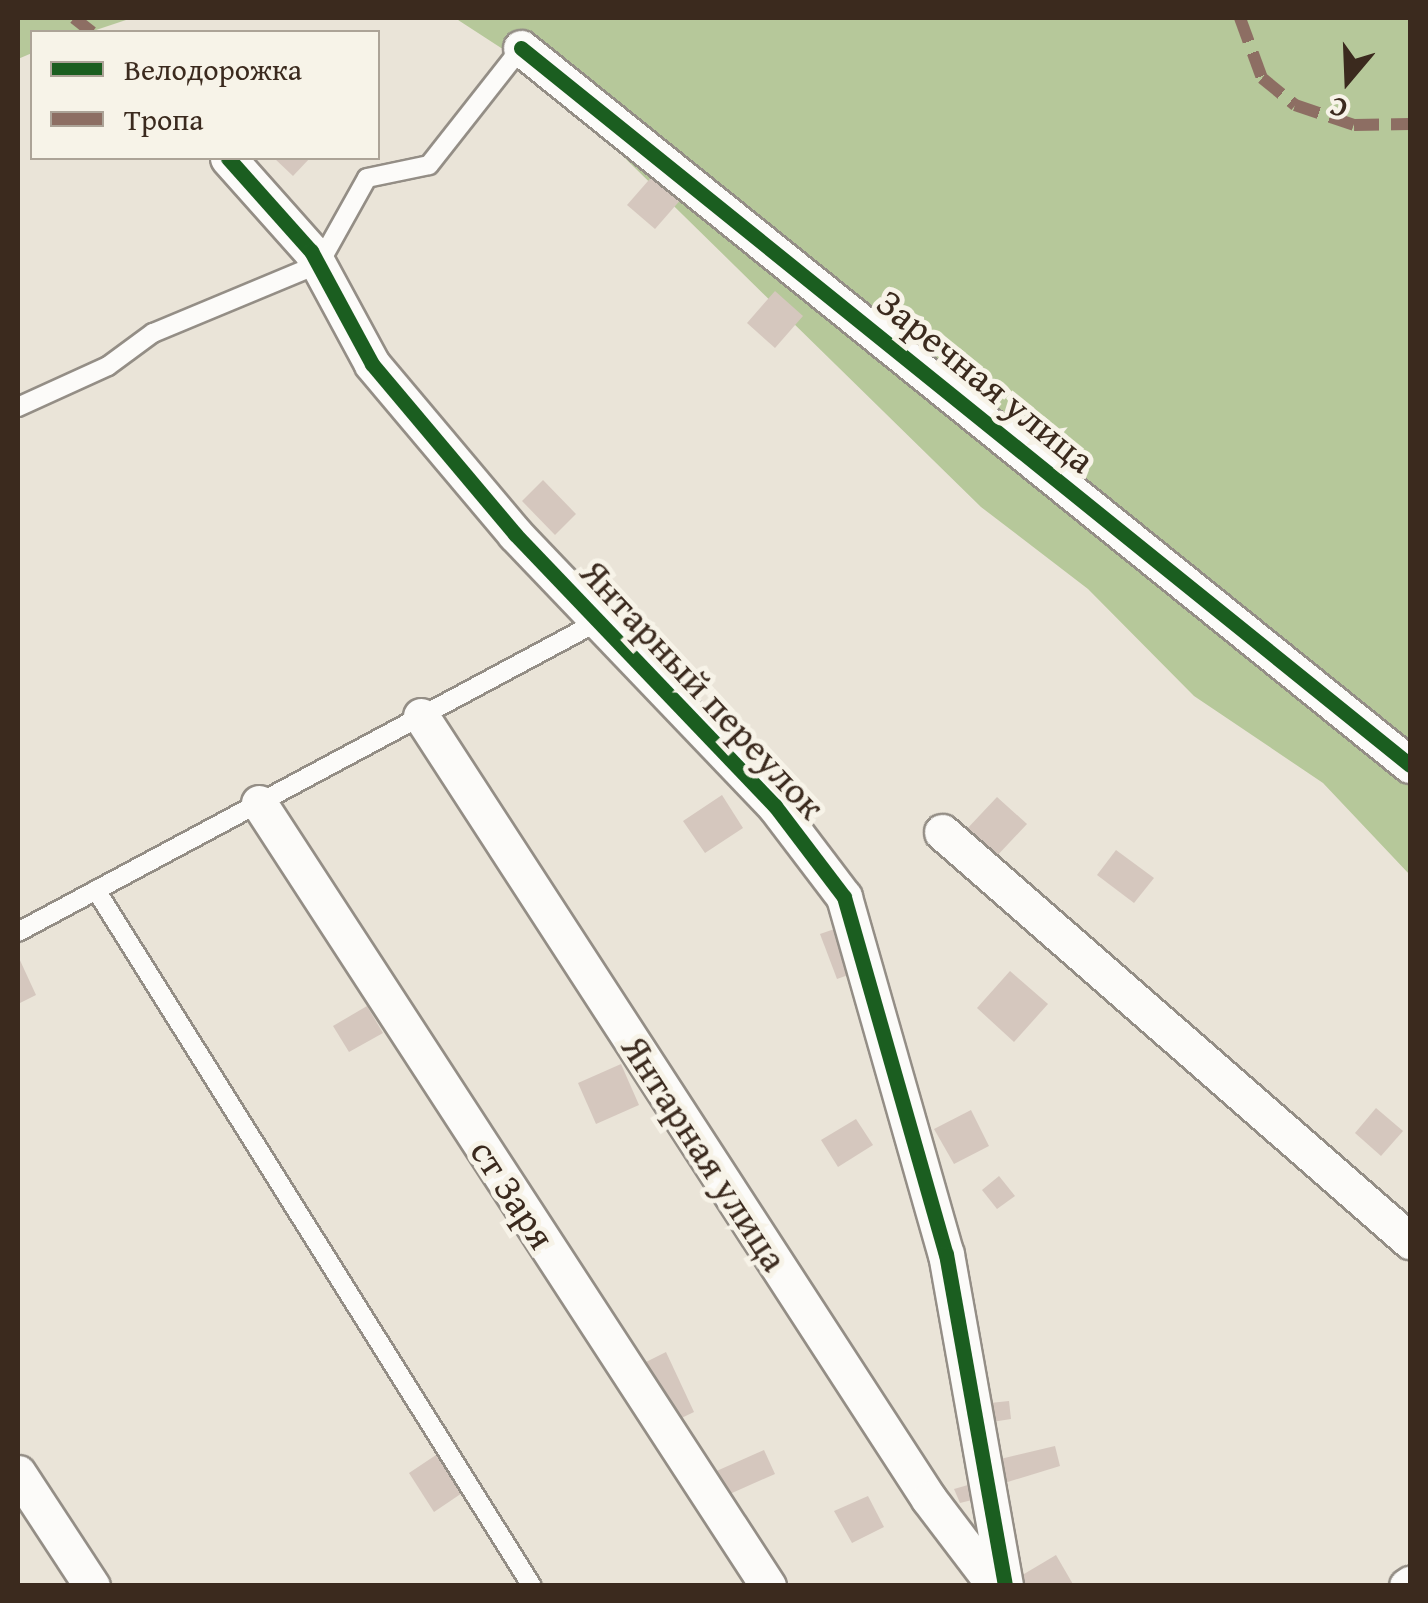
<!DOCTYPE html>
<meta charset="utf-8">
<style>
body{margin:0}
#map{position:relative;width:1428px;height:1603px;overflow:hidden;background:#eae4d8;font-family:"Gentium Book Plus",serif}
div>[style]{position:absolute}
[style*='--x']{left:calc(var(--x)*1px);top:calc(var(--y)*1px);width:calc(var(--w)*1px);rotate:calc(var(--a)*1deg)}
.forest>*{inset:0;background:#b6c89a}
.building>*{inset:0;background:#d5c7be}
.roads{filter:drop-shadow(2px 0 #948e86) drop-shadow(-2px 0 #948e86) drop-shadow(0 2px #948e86) drop-shadow(0 -2px #948e86)}
.service>*{height:18px;margin:-9px;padding:0 9px;transform-origin:9px;border-radius:9px;background:#fcfbf9}
.minor>*{height:35px;margin:-17.5px;padding:0 17.5px;transform-origin:17.5px;border-radius:17.5px;background:#fcfbf9}
.quiet>*{height:12px;margin-top:-6px;transform-origin:0;background:repeating-linear-gradient(90deg,#8d6e63 0 25px,transparent 0 37px)}
.cycleway>*{height:15px;margin:-7.5px;padding:0 7.5px;transform-origin:7.5px;border-radius:7.5px;background:#1b5e20}
span{translate:-50% -50%;white-space:nowrap;text-align:center;line-height:1.15;-webkit-text-stroke:10px #f7f3e8;paint-order:stroke}
.street-label{font-size:38px;color:#3b2a1e}
.frame{position:absolute;inset:0;border:20px solid #3b2a1e;pointer-events:none}
.legend{position:absolute;left:30px;top:30px;width:350px;height:130px;box-sizing:border-box;background:#f7f3e8;border:2px solid #aca397;margin:0;padding:12px 18px;list-style:none;font-size:30px;color:#3b2a1e}
.legend li{display:flex;align-items:center;gap:20px;height:50px}
.legend b{width:50px;border:2px solid #aca397}
.north{position:absolute;left:1298px;top:30px;width:100px;height:100px;-webkit-text-stroke:8px #f7f3e8;paint-order:stroke;rotate:199deg;font-size:28px;font-weight:700;line-height:40px;text-align:center;color:#3b2a1e}
.north::after{content:'';display:block;margin:auto;width:35px;height:45px;background:#3b2a1e;clip-path:polygon(50% 0,100% 100%,50% 72%,0 100%)}
</style>
<div id="map">
<div class="forest">
<i style="clip-path:polygon(18px 18px,132px 18px,90px 32px,32px 32px,32px 53px,18px 59px)"></i>
<i style="clip-path:polygon(455px 18px,1410px 18px,1410px 875px,1323px 783px,1194px 696px,1088px 589px,981px 507px,535px 70px)"></i>
</div>
<div class="building">
<i style="clip-path:polygon(274px 158px,310px 158px,293px 176px)"></i>
<i style="clip-path:polygon(655px 173px,683px 197px,655px 229px,627px 205px)"></i>
<i style="clip-path:polygon(775px 291px,803px 316px,775px 348px,747px 323px)"></i>
<i style="clip-path:polygon(543px 480px,576px 514px,555px 535px,522px 501px)"></i>
<i style="clip-path:polygon(722px 795px,743px 828px,705px 853px,683px 821px)"></i>
<i style="clip-path:polygon(997px 797px,1027px 824px,994px 859px,965px 831px)"></i>
<i style="clip-path:polygon(1116px 850px,1154px 878px,1134px 903px,1097px 875px)"></i>
<i style="clip-path:polygon(849px 924px,865px 969px,837px 979px,820px 934px)"></i>
<i style="clip-path:polygon(18px 956px,36px 995px,18px 1004px)"></i>
<i style="clip-path:polygon(1010px 971px,1048px 1004px,1014px 1042px,977px 1008px)"></i>
<i style="clip-path:polygon(367px 1006px,383px 1033px,349px 1052px,333px 1026px)"></i>
<i style="clip-path:polygon(621px 1064px,639px 1105px,596px 1124px,578px 1083px)"></i>
<i style="clip-path:polygon(1376px 1108px,1403px 1131px,1381px 1156px,1355px 1133px)"></i>
<i style="clip-path:polygon(971px 1110px,989px 1146px,954px 1164px,934px 1129px)"></i>
<i style="clip-path:polygon(856px 1119px,873px 1145px,838px 1167px,821px 1140px)"></i>
<i style="clip-path:polygon(999px 1176px,1015px 1196px,997px 1209px,982px 1190px)"></i>
<i style="clip-path:polygon(666px 1352px,694px 1412px,673px 1422px,644px 1363px)"></i>
<i style="clip-path:polygon(1009px 1401px,1011px 1419px,992px 1422px,990px 1403px)"></i>
<i style="clip-path:polygon(1055px 1446px,1060px 1466px,998px 1485px,992px 1461px)"></i>
<i style="clip-path:polygon(764px 1450px,775px 1474px,723px 1497px,712px 1473px)"></i>
<i style="clip-path:polygon(442px 1451px,468px 1489px,434px 1512px,409px 1473px)"></i>
<i style="clip-path:polygon(975px 1483px,980px 1498px,960px 1503px,954px 1489px)"></i>
<i style="clip-path:polygon(868px 1496px,884px 1527px,852px 1543px,834px 1511px)"></i>
<i style="clip-path:polygon(1056px 1555px,1074px 1586px,1025px 1586px,1019px 1577px)"></i>
</div>
<div class="roads">
<div class="service">
<i style="--x:18;--y:407;--w:99;--a:-24.5"></i>
<i style="--x:108;--y:366;--w:56;--a:-36.3"></i>
<i style="--x:153;--y:333;--w:180;--a:-22.6"></i>
<i style="--x:319;--y:264;--w:98;--a:-60.8"></i>
<i style="--x:367;--y:178;--w:63;--a:-11.8"></i>
<i style="--x:429;--y:165;--w:149;--a:-51.8"></i>
<i style="--x:96;--y:890;--w:821;--a:57.94"></i>
<i style="--x:18;--y:932;--w:657;--a:-28.16"></i>
</div>
<div class="minor">
<i style="--x:521;--y:48;--w:1142;--a:38.89"></i>
<i style="--x:228;--y:158;--w:125;--a:48.3"></i>
<i style="--x:311;--y:251;--w:128;--a:61.6"></i>
<i style="--x:372;--y:364;--w:222;--a:49.9"></i>
<i style="--x:515;--y:534;--w:376;--a:46.3"></i>
<i style="--x:775;--y:806;--w:114;--a:52.8"></i>
<i style="--x:844;--y:897;--w:371;--a:74.1"></i>
<i style="--x:946;--y:1254;--w:337;--a:79.9"></i>
<i style="--x:421;--y:716;--w:933;--a:57.03"></i>
<i style="--x:929;--y:1499;--w:109;--a:52.8"></i>
<i style="--x:259;--y:803;--w:934;--a:56.97"></i>
<i style="--x:942;--y:832;--w:622;--a:41.15"></i>
<i style="--x:18;--y:1473;--w:135;--a:56.8"></i>
<i style="--x:1407;--y:1586;--w:4;--a:-34"></i>
</div>
</div>
<div class="quiet">
<i style="--x:74;--y:18;--w:23;--a:38"></i>
<i style="--x:1240;--y:18;--w:64;--a:69.9"></i>
<i style="--x:1262;--y:78;--w:43;--a:39.3"></i>
<i style="--x:1295;--y:105;--w:62;--a:18.7"></i>
<i style="--x:1354;--y:125;--w:56;--a:-1"></i>
</div>
<div class="cycleway">
<i style="--x:521;--y:48;--w:1142;--a:38.89"></i>
<i style="--x:228;--y:158;--w:125;--a:48.3"></i>
<i style="--x:311;--y:251;--w:128;--a:61.6"></i>
<i style="--x:372;--y:364;--w:222;--a:49.9"></i>
<i style="--x:515;--y:534;--w:376;--a:46.3"></i>
<i style="--x:775;--y:806;--w:114;--a:52.8"></i>
<i style="--x:844;--y:897;--w:371;--a:74.1"></i>
<i style="--x:946;--y:1254;--w:337;--a:79.9"></i>
</div>
<div class="street-label">
<span style="left:986px;top:381px;rotate:39deg">Заречная улица</span>
<span style="left:703px;top:689px;rotate:47deg">Янтарный переулок</span>
<span style="left:705px;top:1153px;rotate:57deg">Янтарная улица</span>
<span style="left:513px;top:1194px;rotate:57deg">ст Заря</span>
</div>
<div class="frame"></div>
<ul class="legend">
<li><b style="height:12px;background:#1b5e20"></b>Велодорожка</li>
<li><b style="height:12px;background:#8d6e63"></b>Тропа</li>
</ul>
<div class="north">С</div>
</div>
